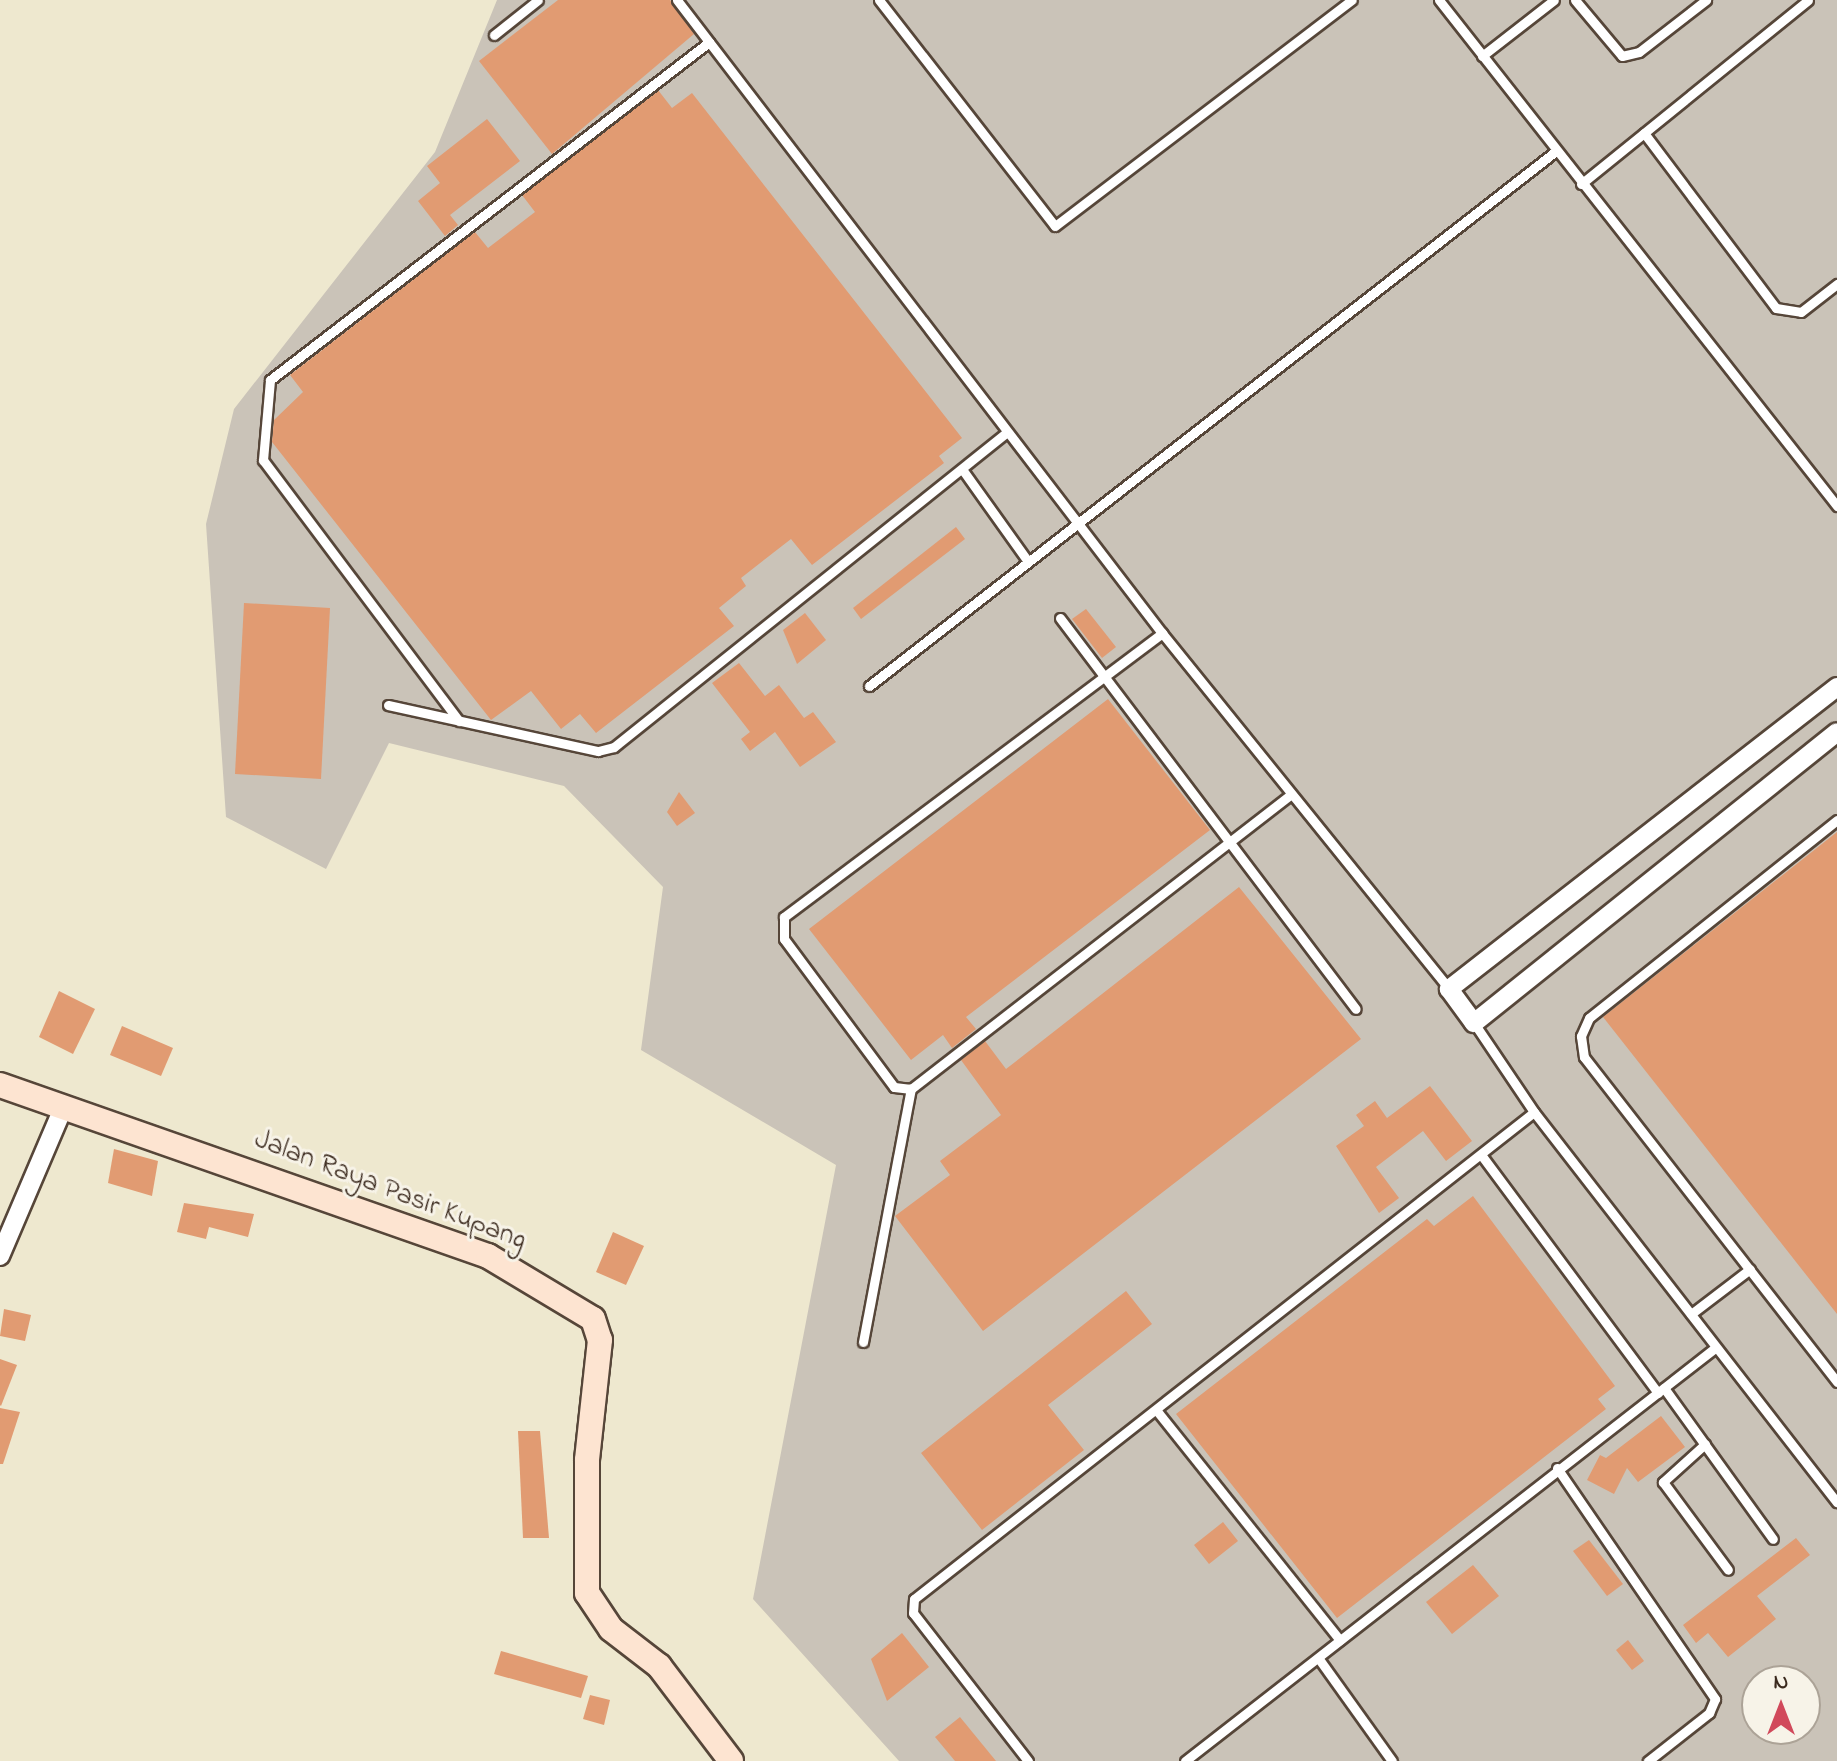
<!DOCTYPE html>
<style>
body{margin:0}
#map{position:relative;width:1837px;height:1761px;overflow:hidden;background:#eee8cf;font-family:"Indie Flower",sans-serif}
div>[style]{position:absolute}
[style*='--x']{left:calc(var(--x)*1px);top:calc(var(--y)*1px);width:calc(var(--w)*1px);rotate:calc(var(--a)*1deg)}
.industrial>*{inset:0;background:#cac3b8}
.building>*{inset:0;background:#e19b72}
.roads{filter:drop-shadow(2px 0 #564639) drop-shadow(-2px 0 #564639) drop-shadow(0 2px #564639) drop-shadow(0 -2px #564639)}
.lane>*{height:9px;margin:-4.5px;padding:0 4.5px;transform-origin:4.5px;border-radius:4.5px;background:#fff}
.street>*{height:18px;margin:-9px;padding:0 9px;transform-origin:9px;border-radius:9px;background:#fff}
.secondary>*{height:24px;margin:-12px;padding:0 12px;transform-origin:12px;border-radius:12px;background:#fde4d1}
span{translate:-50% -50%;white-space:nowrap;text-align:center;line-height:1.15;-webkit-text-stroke:6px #f7f3e8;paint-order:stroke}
.street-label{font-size:28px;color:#3b2a1e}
.north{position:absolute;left:1741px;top:1665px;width:80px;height:80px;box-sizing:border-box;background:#f7f3e8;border:2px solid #aca397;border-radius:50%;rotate:0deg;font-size:22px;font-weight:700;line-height:32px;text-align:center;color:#3b2a1e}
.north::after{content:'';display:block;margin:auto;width:28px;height:36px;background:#d1495b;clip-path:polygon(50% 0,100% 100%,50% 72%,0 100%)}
</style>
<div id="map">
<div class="industrial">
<i style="clip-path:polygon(evenodd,497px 0,1837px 0,1837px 1761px,899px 1761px,753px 1599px,836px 1165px,641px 1050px,663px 887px,564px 786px,389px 743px,326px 869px,226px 817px,206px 524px,234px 409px,435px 152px,497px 0,1757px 1681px,1805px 1681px,1805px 1729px,1757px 1729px,1757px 1681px)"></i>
</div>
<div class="building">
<i style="clip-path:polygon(558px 0,670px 0,694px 34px,552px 154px,479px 61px)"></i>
<i style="clip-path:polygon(658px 90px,672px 108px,692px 93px,962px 438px,939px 456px,944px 463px,812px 565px,791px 539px,741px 578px,746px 586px,719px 608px,734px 626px,596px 733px,580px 714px,561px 729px,531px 691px,491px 720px,272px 442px,274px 420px,303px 392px,290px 375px,475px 232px,488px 248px,535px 212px,522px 195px)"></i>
<i style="clip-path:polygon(487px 119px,520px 161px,450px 215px,458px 225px,445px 236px,418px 201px,440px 183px,427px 166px)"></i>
<i style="clip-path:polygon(956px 527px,965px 539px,861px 619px,853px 608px)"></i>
<i style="clip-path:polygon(244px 603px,330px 608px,321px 779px,235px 774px)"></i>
<i style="clip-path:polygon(1086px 609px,1116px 647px,1102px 658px,1072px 619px)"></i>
<i style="clip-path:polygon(805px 613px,826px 640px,797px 664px,783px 630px)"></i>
<i style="clip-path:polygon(739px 663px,765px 696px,779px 685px,804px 718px,813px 712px,836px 742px,800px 767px,775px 732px,750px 751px,741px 739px,750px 732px,712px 683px)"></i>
<i style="clip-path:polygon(1108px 699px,1210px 830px,966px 1017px,976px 1029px,952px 1048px,943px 1035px,911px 1060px,809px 929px)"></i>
<i style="clip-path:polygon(679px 792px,695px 813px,677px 826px,667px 812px)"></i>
<i style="clip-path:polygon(1837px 832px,1837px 1314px,1603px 1017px)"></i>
<i style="clip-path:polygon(1239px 887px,1361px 1039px,983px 1331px,895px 1216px,950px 1175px,940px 1161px,1001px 1115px,961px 1060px,985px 1041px,1006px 1069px)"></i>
<i style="clip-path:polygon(59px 991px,95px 1009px,73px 1054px,39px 1037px)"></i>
<i style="clip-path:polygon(122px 1026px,173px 1048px,161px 1076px,110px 1055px)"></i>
<i style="clip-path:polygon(1430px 1086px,1472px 1141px,1446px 1161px,1423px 1131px,1376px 1167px,1399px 1198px,1379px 1213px,1336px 1146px,1364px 1126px,1356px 1115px,1375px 1101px,1387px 1118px)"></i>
<i style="clip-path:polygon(114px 1149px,158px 1161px,152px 1196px,108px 1183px)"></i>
<i style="clip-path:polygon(1473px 1196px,1615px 1386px,1598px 1399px,1606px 1409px,1337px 1618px,1176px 1414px,1427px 1219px,1434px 1226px)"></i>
<i style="clip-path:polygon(184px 1203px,254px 1214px,248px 1237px,209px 1227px,206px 1239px,177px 1232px)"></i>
<i style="clip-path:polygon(613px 1232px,644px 1246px,626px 1285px,596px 1272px)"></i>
<i style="clip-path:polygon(1126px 1291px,1152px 1324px,1048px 1405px,1084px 1450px,982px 1530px,921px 1453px)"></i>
<i style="clip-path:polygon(4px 1309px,31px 1315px,25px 1341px,0 1336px)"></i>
<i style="clip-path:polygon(0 1359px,17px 1365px,1px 1406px,0 1405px)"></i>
<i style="clip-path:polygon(0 1408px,20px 1412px,3px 1464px,0 1464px)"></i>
<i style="clip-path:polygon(1661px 1416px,1685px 1447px,1638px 1482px,1627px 1468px,1614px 1494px,1587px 1480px,1600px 1455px,1606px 1458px)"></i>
<i style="clip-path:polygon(518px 1431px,540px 1431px,549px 1538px,523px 1538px)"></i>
<i style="clip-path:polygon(1223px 1522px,1238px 1541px,1209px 1564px,1194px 1545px)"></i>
<i style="clip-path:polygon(1796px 1538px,1810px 1555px,1757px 1596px,1776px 1619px,1728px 1657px,1708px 1633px,1696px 1643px,1683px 1625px)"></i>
<i style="clip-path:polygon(1589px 1540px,1623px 1584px,1607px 1596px,1573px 1551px)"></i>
<i style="clip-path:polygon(1473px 1565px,1499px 1596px,1452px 1634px,1426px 1602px)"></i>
<i style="clip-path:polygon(902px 1633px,929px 1667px,887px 1701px,871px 1659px)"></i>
<i style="clip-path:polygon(1628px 1640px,1644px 1661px,1632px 1670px,1616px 1650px)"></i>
<i style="clip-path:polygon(501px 1651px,588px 1676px,581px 1698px,494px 1674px)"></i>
<i style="clip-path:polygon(590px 1695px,610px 1700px,604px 1725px,583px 1719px)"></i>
<i style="clip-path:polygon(960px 1717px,996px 1761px,955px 1761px,935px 1737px)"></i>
</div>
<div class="roads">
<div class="lane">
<i style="--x:677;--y:0;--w:797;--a:52.54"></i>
<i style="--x:1162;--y:633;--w:457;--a:51.1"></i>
<i style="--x:879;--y:0;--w:286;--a:52.1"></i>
<i style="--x:1055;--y:226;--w:373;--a:-37.3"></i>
<i style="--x:1439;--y:0;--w:644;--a:51.81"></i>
<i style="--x:1575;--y:0;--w:73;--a:50"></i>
<i style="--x:1622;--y:56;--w:17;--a:-13"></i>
<i style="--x:1639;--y:52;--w:85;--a:-37.8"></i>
<i style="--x:494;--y:35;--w:56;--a:-38.5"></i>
<i style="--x:1482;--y:56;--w:91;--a:-37.9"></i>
<i style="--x:1644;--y:133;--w:219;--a:53"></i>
<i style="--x:1776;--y:308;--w:25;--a:9"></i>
<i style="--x:1801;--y:312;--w:46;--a:-37.9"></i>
<i style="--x:1581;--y:184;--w:292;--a:-39"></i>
<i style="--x:962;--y:469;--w:112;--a:54.5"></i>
<i style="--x:1060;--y:618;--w:490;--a:52.9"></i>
<i style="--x:869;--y:686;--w:871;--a:-37.91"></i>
<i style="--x:388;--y:705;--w:215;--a:12.4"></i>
<i style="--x:598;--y:751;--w:16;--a:-14"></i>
<i style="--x:614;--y:747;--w:502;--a:-38.7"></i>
<i style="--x:459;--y:721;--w:326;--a:-126.9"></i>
<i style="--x:263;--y:460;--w:80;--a:-85"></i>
<i style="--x:270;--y:380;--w:554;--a:-37.59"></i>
<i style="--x:1837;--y:820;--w:317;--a:141.4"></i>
<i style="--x:1589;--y:1018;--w:20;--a:114"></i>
<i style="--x:1581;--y:1036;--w:21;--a:82"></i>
<i style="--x:1584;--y:1057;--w:412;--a:52.1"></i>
<i style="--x:1474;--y:1023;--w:107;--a:56"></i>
<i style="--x:1534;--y:1112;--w:494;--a:52.2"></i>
<i style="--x:911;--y:1089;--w:17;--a:-173"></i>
<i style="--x:894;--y:1087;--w:184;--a:-126.6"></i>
<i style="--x:784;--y:939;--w:22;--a:-90"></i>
<i style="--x:784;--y:917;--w:473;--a:-36.9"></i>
<i style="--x:1482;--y:1156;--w:295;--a:53.4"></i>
<i style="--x:1691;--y:1314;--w:74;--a:-37.3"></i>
<i style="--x:863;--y:1342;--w:258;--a:-79.3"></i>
<i style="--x:911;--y:1089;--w:481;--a:-37.8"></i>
<i style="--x:1664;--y:1388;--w:186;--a:54.2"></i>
<i style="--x:1157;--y:1411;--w:293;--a:51.4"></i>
<i style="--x:1705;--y:1444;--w:57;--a:137.9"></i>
<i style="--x:1663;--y:1482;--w:109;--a:53.5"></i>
<i style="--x:1557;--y:1468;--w:280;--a:55.6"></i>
<i style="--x:1715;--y:1699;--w:15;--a:113"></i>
<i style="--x:1709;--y:1713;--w:78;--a:141.8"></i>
<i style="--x:1319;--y:1659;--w:125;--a:54.4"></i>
<i style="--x:1028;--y:1761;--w:187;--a:-127.8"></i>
<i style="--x:913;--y:1613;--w:14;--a:-86"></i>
<i style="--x:914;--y:1599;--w:788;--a:-38.15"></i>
<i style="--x:1185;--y:1761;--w:672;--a:-37.93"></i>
</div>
<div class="street">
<i style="--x:1837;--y:687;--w:492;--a:142.1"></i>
<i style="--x:1449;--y:989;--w:42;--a:53.7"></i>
<i style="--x:1474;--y:1023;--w:465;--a:-38.7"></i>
<i style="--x:0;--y:1256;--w:161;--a:-66.9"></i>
</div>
<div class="secondary">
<i style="--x:0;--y:1085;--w:517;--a:19.31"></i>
<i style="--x:488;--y:1256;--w:122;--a:31"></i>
<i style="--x:593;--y:1319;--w:22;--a:72"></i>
<i style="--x:600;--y:1340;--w:121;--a:96.2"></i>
<i style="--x:587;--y:1460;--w:133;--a:90"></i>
<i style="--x:587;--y:1593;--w:43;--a:56.3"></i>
<i style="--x:611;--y:1629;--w:61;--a:37.6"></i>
<i style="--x:659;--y:1666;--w:119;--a:52.8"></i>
</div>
</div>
<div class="street-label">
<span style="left:390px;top:1191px;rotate:21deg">Jalan Raya Pasir Kupang</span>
</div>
<div class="north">N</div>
</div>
